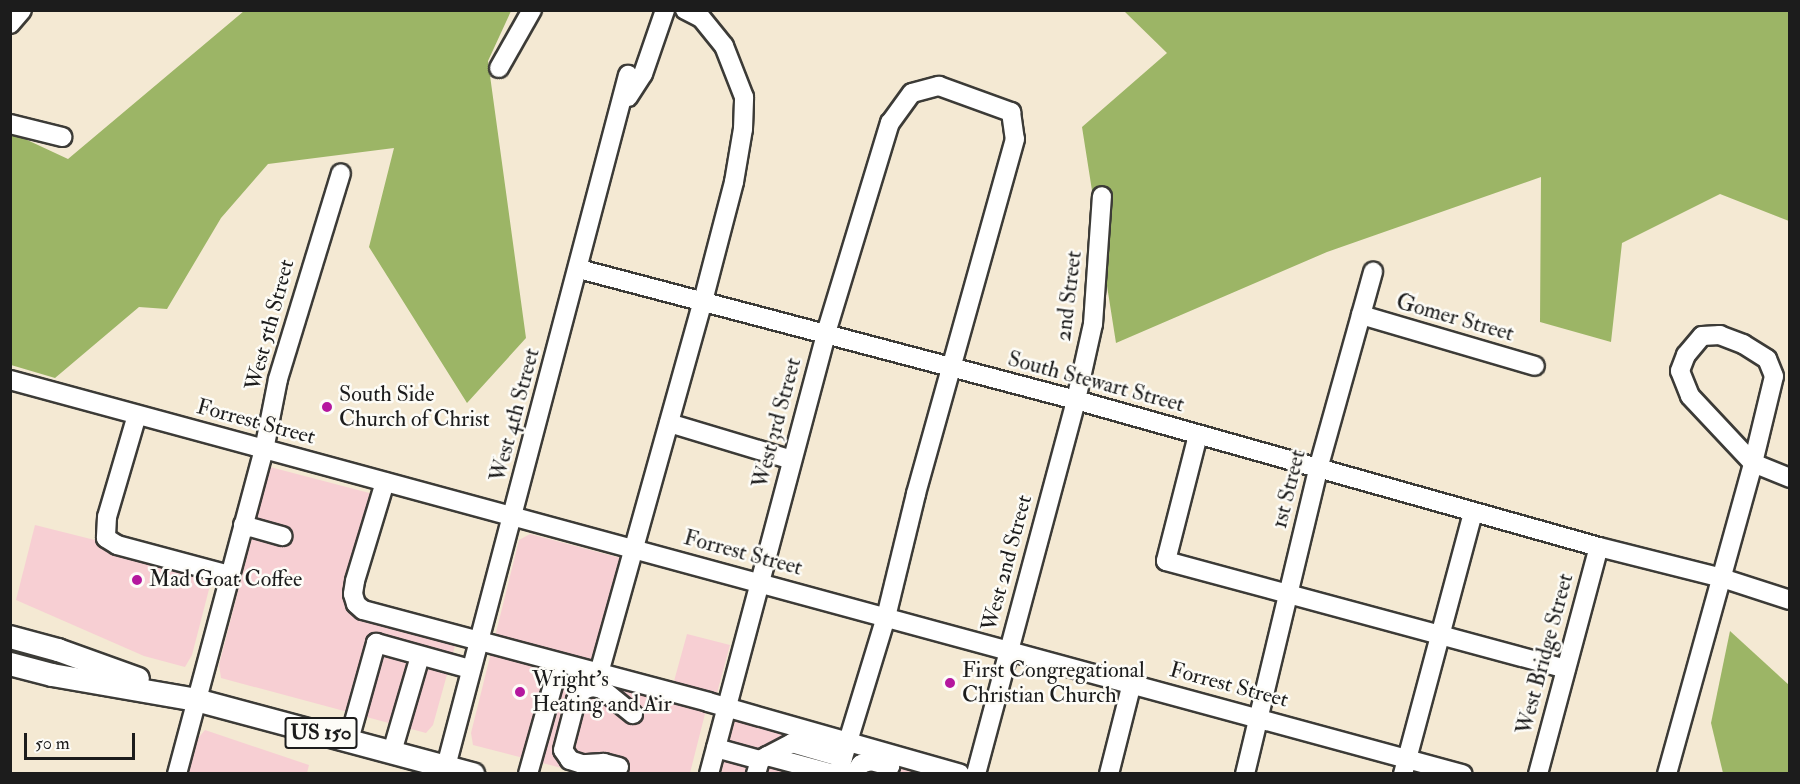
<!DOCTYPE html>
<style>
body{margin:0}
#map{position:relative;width:1800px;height:784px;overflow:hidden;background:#f4e9d3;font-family:"IM FELL Double Pica",serif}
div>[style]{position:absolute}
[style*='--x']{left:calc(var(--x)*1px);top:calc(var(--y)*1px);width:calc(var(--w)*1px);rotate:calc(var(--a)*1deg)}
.built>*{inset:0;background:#f7cfd3}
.forest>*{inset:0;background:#9cb566}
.roads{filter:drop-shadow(2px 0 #3c3b37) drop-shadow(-2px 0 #3c3b37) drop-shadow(0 2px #3c3b37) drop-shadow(0 -2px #3c3b37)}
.minor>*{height:18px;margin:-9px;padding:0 9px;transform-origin:9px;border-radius:9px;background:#fff}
.major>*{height:22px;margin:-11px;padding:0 11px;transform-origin:11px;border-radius:11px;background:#fff}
.dots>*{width:16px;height:16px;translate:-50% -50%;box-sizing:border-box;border:3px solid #fdfcf7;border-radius:50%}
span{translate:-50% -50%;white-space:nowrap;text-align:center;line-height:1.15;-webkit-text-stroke:5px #fdfcf7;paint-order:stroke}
.shield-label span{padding:2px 4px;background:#fdfcf7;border:2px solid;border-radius:4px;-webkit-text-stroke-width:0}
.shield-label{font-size:21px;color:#1c1c1c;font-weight:700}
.street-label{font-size:22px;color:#1c1c1c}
.poi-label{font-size:22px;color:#1c1c1c}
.left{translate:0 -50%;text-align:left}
.frame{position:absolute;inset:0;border:12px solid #1c1c1c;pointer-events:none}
.scale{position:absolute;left:24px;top:733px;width:111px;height:27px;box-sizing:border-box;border:3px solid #1c1c1c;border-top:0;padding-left:8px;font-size:18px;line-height:21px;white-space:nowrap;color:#1c1c1c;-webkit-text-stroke:4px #fdfcf7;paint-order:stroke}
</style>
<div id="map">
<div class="built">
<i style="clip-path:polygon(270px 467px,381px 496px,356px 604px,458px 635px,433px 725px,426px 733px,221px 678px,219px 665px)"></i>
<i style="clip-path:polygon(35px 525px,214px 570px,192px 655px,185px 667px,144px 656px,16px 600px)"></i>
<i style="clip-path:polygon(530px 534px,632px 561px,599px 673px,671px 692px,687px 634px,730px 645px,714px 704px,708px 702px,690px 773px,581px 773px,473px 745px,471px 733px,519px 540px)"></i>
<i style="clip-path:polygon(737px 712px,960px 774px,721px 774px)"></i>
<i style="clip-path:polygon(205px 730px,309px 765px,307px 773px,186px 774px,194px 743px)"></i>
</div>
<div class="forest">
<i style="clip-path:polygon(244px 11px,511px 11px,488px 61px,526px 338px,467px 403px,369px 247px,394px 148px,268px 164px,221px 218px,167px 309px,139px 307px,55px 378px,11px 365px,10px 132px,68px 159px)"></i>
<i style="clip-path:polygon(1124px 11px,1789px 11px,1789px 221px,1720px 194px,1622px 243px,1611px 342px,1540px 322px,1541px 177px,1327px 252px,1116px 343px,1082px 127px,1167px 53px)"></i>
<i style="clip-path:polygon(1730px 631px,1789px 685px,1789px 773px,1723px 773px,1711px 723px)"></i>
</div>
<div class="roads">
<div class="minor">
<i style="--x:10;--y:24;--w:18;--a:-49"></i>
<i style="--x:499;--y:68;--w:67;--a:-60.4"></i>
<i style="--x:628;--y:97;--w:27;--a:-57"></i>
<i style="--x:643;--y:74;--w:68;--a:-71"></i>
<i style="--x:10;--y:124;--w:54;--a:14"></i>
<i style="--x:579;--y:269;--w:514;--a:14.77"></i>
<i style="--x:1076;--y:400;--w:543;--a:15.7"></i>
<i style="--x:1599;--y:547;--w:127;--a:14.1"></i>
<i style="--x:1722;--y:578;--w:71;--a:17.9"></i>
<i style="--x:1361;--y:315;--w:181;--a:16.3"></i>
<i style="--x:10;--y:380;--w:1505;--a:15.18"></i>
<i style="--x:137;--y:415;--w:106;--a:106.4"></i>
<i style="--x:107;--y:517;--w:21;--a:93"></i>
<i style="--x:106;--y:538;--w:13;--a:32"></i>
<i style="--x:117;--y:545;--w:117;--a:14.9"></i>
<i style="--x:669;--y:423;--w:128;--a:16.7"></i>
<i style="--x:1198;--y:435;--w:130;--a:104.3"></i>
<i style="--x:1166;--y:561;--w:414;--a:15.1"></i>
<i style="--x:385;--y:482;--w:103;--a:106.9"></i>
<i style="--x:355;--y:581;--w:13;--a:99"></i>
<i style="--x:353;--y:594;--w:10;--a:73"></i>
<i style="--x:356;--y:604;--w:9;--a:41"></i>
<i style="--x:363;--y:610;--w:357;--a:14.9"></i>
<i style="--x:708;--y:702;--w:262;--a:15.9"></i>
<i style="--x:243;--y:525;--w:41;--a:15.8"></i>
<i style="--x:599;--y:673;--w:386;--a:-74.4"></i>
<i style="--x:703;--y:301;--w:123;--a:-75.4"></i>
<i style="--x:734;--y:182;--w:54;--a:-80.4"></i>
<i style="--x:743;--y:129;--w:32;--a:-88"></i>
<i style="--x:744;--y:97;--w:55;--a:-111.4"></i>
<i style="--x:724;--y:46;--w:36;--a:-129"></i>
<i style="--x:701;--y:18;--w:18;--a:-153"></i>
<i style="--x:349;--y:740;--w:101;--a:-74.4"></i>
<i style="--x:376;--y:643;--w:98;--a:15.5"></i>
<i style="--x:716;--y:748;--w:46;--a:15.3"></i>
<i style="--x:760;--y:760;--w:15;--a:106"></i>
<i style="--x:392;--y:752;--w:100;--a:-73.7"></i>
<i style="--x:767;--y:756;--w:69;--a:15"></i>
<i style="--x:760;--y:760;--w:36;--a:-28"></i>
<i style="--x:792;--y:743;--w:53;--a:16.4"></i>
<i style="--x:619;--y:767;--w:16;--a:-165"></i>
<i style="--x:604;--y:763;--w:22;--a:177"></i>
<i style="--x:582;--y:764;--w:13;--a:-162"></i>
<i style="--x:570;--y:760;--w:12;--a:-125"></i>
<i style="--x:563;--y:750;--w:52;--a:-75.4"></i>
<i style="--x:576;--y:700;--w:12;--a:-55"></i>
<i style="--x:583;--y:690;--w:9;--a:-18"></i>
<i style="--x:592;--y:687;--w:10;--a:11"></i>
<i style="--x:602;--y:689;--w:40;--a:39"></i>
<i style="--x:177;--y:774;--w:335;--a:-75"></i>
<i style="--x:264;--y:450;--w:72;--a:-78.8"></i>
<i style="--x:278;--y:379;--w:215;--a:-73"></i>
<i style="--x:444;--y:774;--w:723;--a:-75.25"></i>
<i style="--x:528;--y:774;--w:114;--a:-74.3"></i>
<i style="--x:709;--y:774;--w:456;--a:-75.1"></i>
<i style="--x:826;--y:333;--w:220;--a:-73.1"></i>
<i style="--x:890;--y:123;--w:37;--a:-54"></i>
<i style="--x:912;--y:93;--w:28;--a:-15"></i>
<i style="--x:939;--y:86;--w:77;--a:19.9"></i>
<i style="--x:1011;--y:112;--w:27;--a:82"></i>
<i style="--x:1015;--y:139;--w:369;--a:105.6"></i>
<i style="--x:916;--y:494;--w:127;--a:103.7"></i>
<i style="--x:886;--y:617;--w:164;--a:107"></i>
<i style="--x:854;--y:774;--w:12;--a:-55"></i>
<i style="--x:861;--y:764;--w:10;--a:-17"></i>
<i style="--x:871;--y:761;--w:20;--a:15"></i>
<i style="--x:976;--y:774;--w:387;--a:-75"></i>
<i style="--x:1076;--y:400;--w:78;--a:-77.4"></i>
<i style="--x:1093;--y:324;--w:128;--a:-86"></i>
<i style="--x:1109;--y:774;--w:94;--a:-75.8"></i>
<i style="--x:1245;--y:774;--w:314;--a:-76.5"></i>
<i style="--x:1318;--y:469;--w:205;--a:-74.4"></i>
<i style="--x:1403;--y:774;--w:271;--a:-75"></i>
<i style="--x:1538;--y:774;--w:235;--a:-75"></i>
<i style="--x:1667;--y:774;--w:323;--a:-74.5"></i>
<i style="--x:1753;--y:463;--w:89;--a:-76.4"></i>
<i style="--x:1774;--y:376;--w:18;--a:-112"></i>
<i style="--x:1767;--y:359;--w:28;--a:-148"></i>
<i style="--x:1743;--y:344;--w:25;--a:-159"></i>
<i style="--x:1720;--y:335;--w:18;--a:177"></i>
<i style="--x:1702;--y:336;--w:25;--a:130"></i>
<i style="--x:1686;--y:355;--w:17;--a:111"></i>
<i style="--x:1680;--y:371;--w:27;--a:68"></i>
<i style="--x:1690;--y:396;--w:92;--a:46.8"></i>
<i style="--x:1753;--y:463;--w:40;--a:22"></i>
</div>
<div class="major">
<i style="--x:10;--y:637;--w:50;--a:15.2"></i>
<i style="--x:58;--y:650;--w:85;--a:19.9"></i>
<i style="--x:10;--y:664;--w:43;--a:14.7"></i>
<i style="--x:52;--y:675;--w:146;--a:9.8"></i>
<i style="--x:196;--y:700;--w:287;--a:15"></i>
</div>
</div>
<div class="dots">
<i style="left:327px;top:407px;background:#b5179e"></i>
<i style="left:137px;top:580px;background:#b5179e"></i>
<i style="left:950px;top:683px;background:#b5179e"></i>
<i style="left:520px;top:692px;background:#b5179e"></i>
</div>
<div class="shield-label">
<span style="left:321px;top:733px">US 150</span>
</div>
<div class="street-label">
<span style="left:1069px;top:296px;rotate:-83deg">2nd Street</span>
<span style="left:1455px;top:318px;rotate:16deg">Gomer Street</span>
<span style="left:270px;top:325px;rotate:-75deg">West 5th Street</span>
<span style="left:1096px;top:382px;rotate:15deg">South Stewart Street</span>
<span style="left:515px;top:415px;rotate:-75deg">West 4th Street</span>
<span style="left:256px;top:422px;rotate:15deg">Forrest Street</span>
<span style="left:777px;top:423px;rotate:-75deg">West 3rd Street</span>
<span style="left:1289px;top:489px;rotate:-76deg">1st Street</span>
<span style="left:743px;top:553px;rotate:15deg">Forrest Street</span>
<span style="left:1007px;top:563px;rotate:-75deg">West 2nd Street</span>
<span style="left:1545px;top:654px;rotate:-75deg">West Bridge Street</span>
<span style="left:1229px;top:685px;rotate:15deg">Forrest Street</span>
</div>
<div class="poi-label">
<span class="left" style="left:339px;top:407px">South Side<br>Church of Christ</span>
<span class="left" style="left:149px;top:580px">Mad Goat Coffee</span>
<span class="left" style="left:962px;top:683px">First Congregational<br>Christian Church</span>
<span class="left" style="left:532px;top:692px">Wright's<br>Heating and Air</span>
</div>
<div class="frame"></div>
<div class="scale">50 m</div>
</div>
